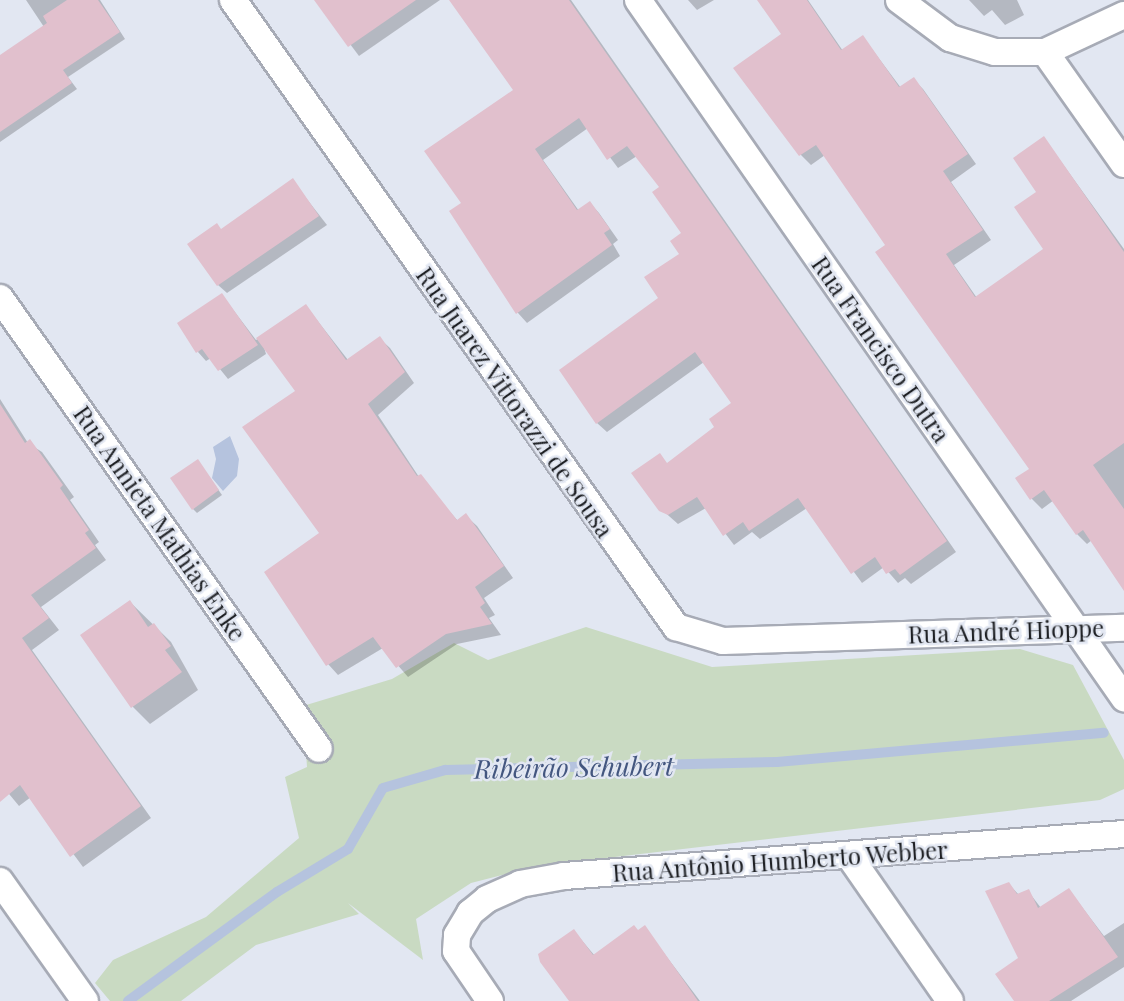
<!DOCTYPE html>
<meta charset="utf-8">
<style>
body{margin:0}
#map{position:relative;width:1124px;height:1001px;overflow:hidden;background:#e2e7f2;font-family:"Playfair Display",serif}
div>[style]{position:absolute}
[style*='--x']{left:calc(var(--x)*1px);top:calc(var(--y)*1px);width:calc(var(--w)*1px);rotate:calc(var(--a)*1deg)}
.green>*{inset:0;background:#c9dac2}
.water>*{inset:0;background:#b5c3de}
.shadow>*{inset:0;background:#0003}
.stream>*{height:10px;margin:-5px;padding:0 5px;transform-origin:5px;border-radius:5px;background:#b5c3de}
.building>*{inset:0;background:#e1c0cd}
.roads{filter:drop-shadow(2px 0 #a7abb6) drop-shadow(-2px 0 #a7abb6) drop-shadow(0 2px #a7abb6) drop-shadow(0 -2px #a7abb6)}
.street>*{height:26px;margin:-13px;padding:0 13px;transform-origin:13px;border-radius:13px;background:#fff}
span{translate:-50% -50%;white-space:nowrap;text-align:center;line-height:1.15;-webkit-text-stroke:5px #e2e7f2;paint-order:stroke}
.street-label{font-size:24px;color:#1e2024}
.water-label{font-size:26px;color:#43567f;font-style:italic}
</style>
<div id="map">
<div class="green">
<i style="clip-path:polygon(586px 627px,712px 667px,1020px 649px,1073px 665px,1124px 760px,1124px 789px,1100px 800px,538px 866px,471px 883px,416px 919px,423px 960px,348px 903px,359px 914px,256px 945px,181px 1001px,110px 1001px,95px 983px,113px 960px,206px 917px,299px 838px,285px 777px,307px 767px,303px 706px,392px 679px,454px 643px,488px 660px)"></i>
</div>
<div class="water">
<i style="clip-path:polygon(230px 436px,239px 459px,237px 476px,223px 491px,212px 478px,216px 459px,213px 447px)"></i>
</div>
<div class="shadow">
<i style="clip-path:polygon(26px 0,100px 0,125px 39px,68px 77px,77px 89px,0 142px,0 57px,44px 27px)"></i>
<i style="clip-path:polygon(317px 0,440px 0,359px 56px)"></i>
<i style="clip-path:polygon(451px 0,571px 0,956px 552px,911px 584px,905px 578px,898px 583px,884px 567px,862px 583px,807px 508px,760px 539px,752px 532px,734px 545px,706px 508px,678px 524px,661px 509px,668px 464px,716px 427px,734px 404px,704px 362px,607px 432px,597px 423px,681px 255px,684px 234px,661px 187px,637px 156px,618px 168px,588px 128px,543px 160px,579px 211px,590px 203px,599px 213px,618px 240px,613px 244px,620px 256px,527px 323px,518px 313px,451px 211px,464px 203px,515px 90px)"></i>
<i style="clip-path:polygon(688px 0,714px 0,697px 10px)"></i>
<i style="clip-path:polygon(759px 0,808px 0,843px 51px,863px 37px,901px 88px,913px 79px,923px 89px,976px 164px,951px 182px,991px 240px,954px 265px,977px 298px,1046px 250px,1038px 192px,1044px 138px,1124px 249px,1124px 583px,1092px 540px,1087px 544px,1077px 534px,1054px 500px,1042px 509px,1032px 499px,1032px 469px,888px 245px,825px 155px,811px 165px,801px 155px,783px 34px)"></i>
<i style="clip-path:polygon(969px 0,1017px 0,1024px 15px,1005px 25px,992px 10px,984px 16px)"></i>
<i style="clip-path:polygon(292px 180px,327px 225px,227px 293px,218px 285px,222px 230px)"></i>
<i style="clip-path:polygon(222px 295px,256px 340px,306px 306px,348px 360px,379px 338px,390px 348px,414px 383px,378px 415px,419px 477px,458px 521px,466px 516px,477px 526px,513px 578px,484px 598px,495px 615px,489px 618px,501px 635px,457px 644px,408px 677px,383px 648px,338px 675px,328px 664px,322px 533px,297px 391px,263px 344px,266px 354px,228px 379px,211px 358px,206px 361px,198px 352px)"></i>
<i style="clip-path:polygon(0 399px,28px 443px,42px 452px,74px 497px,70px 500px,99px 542px,95px 545px,106px 560px,41px 607px,59px 630px,32px 650px,151px 818px,83px 867px,31px 797px,19px 806px,0 783px)"></i>
<i style="clip-path:polygon(198px 461px,222px 495px,197px 513px,193px 509px)"></i>
<i style="clip-path:polygon(130px 602px,171px 642px,198px 690px,150px 724px,133px 707px)"></i>
<i style="clip-path:polygon(1009px 884px,1019px 895px,1028px 891px,1041px 908px,1069px 890px,1104px 936px,1124px 923px,1124px 967px,1071px 1001px,1016px 1001px,1021px 958px)"></i>
<i style="clip-path:polygon(645px 928px,700px 1001px,573px 1001px,574px 931px,595px 956px)"></i>
</div>
<div class="stream">
<i style="--x:128;--y:1001;--w:185;--a:-36.2"></i>
<i style="--x:277;--y:892;--w:83;--a:-31.2"></i>
<i style="--x:348;--y:849;--w:70;--a:-60.2"></i>
<i style="--x:383;--y:788;--w:65;--a:-16.2"></i>
<i style="--x:445;--y:770;--w:332;--a:-1.4"></i>
<i style="--x:777;--y:762;--w:328;--a:-5.1"></i>
</div>
<div class="building">
<i style="clip-path:polygon(67px 0,98px 0,120px 32px,63px 70px,72px 83px,0 132px,0 55px,47px 23px,43px 16px)"></i>
<i style="clip-path:polygon(314px 0,416px 0,348px 47px)"></i>
<i style="clip-path:polygon(449px 0,569px 0,947px 541px,900px 575px,895px 569px,886px 574px,875px 557px,851px 574px,798px 498px,749px 531px,743px 522px,723px 536px,697px 497px,668px 515px,659px 511px,631px 473px,660px 453px,667px 463px,714px 427px,709px 419px,731px 403px,695px 352px,596px 424px,559px 370px,658px 298px,644px 277px,679px 254px,670px 241px,681px 233px,652px 192px,659px 187px,627px 146px,607px 160px,579px 118px,535px 149px,577px 210px,590px 201px,610px 229px,604px 233px,612px 245px,516px 314px,449px 211px,461px 203px,424px 151px,513px 90px)"></i>
<i style="clip-path:polygon(757px 0,807px 0,841px 50px,863px 35px,899px 87px,914px 77px,968px 154px,943px 171px,983px 230px,946px 254px,975px 297px,1043px 249px,1014px 207px,1036px 192px,1013px 158px,1044px 136px,1124px 252px,1124px 443px,1093px 465px,1124px 509px,1124px 591px,1083px 530px,1076px 535px,1044px 490px,1030px 500px,1015px 478px,1029px 469px,875px 252px,885px 245px,816px 145px,799px 156px,733px 68px,781px 34px)"></i>
<i style="clip-path:polygon(293px 178px,319px 216px,217px 286px,187px 244px,217px 223px,221px 229px)"></i>
<i style="clip-path:polygon(222px 293px,258px 345px,218px 371px,202px 349px,196px 353px,177px 323px)"></i>
<i style="clip-path:polygon(306px 304px,346px 360px,380px 336px,405px 372px,368px 404px,417px 476px,421px 474px,457px 520px,466px 513px,504px 566px,475px 587px,485px 603px,480px 607px,492px 624px,446px 634px,396px 668px,373px 637px,326px 666px,264px 572px,319px 533px,242px 427px,295px 391px,256px 338px)"></i>
<i style="clip-path:polygon(0 404px,25px 443px,30px 439px,63px 485px,60px 488px,89px 530px,85px 533px,96px 548px,31px 595px,49px 618px,22px 638px,141px 806px,70px 857px,20px 785px,0 802px)"></i>
<i style="clip-path:polygon(198px 459px,219px 490px,192px 510px,170px 478px)"></i>
<i style="clip-path:polygon(130px 600px,148px 627px,154px 623px,171px 646px,165px 650px,182px 672px,131px 708px,80px 635px)"></i>
<i style="clip-path:polygon(1009px 882px,1017px 894px,1029px 889px,1038px 908px,1069px 888px,1118px 957px,1049px 1001px,1014px 1001px,995px 974px,1018px 958px,985px 891px)"></i>
<i style="clip-path:polygon(634px 925px,638px 930px,645px 925px,698px 1001px,569px 1001px,540px 962px,538px 954px,574px 929px,593px 955px)"></i>
</div>
<div class="roads">
<div class="street">
<i style="--x:233;--y:0;--w:768;--a:54.76"></i>
<i style="--x:676;--y:627;--w:49;--a:16.6"></i>
<i style="--x:723;--y:641;--w:401;--a:-1.9"></i>
<i style="--x:638;--y:0;--w:851;--a:55.15"></i>
<i style="--x:899;--y:0;--w:64;--a:36.7"></i>
<i style="--x:950;--y:38;--w:47;--a:17.3"></i>
<i style="--x:995;--y:52;--w:50;--a:0"></i>
<i style="--x:1045;--y:52;--w:87;--a:-25.1"></i>
<i style="--x:1045;--y:52;--w:137;--a:54.8"></i>
<i style="--x:0;--y:298;--w:552;--a:54.73"></i>
<i style="--x:850;--y:857;--w:175;--a:55.2"></i>
<i style="--x:0;--y:881;--w:147;--a:54.7"></i>
<i style="--x:490;--y:1001;--w:60;--a:-124.2"></i>
<i style="--x:456;--y:951;--w:16;--a:-86"></i>
<i style="--x:457;--y:935;--w:26;--a:-59"></i>
<i style="--x:470;--y:913;--w:22;--a:-39"></i>
<i style="--x:487;--y:899;--w:36;--a:-24"></i>
<i style="--x:520;--y:884;--w:45;--a:-10.3"></i>
<i style="--x:564;--y:876;--w:562;--a:-4.29"></i>
</div>
</div>
<div class="street-label">
<span style="left:881px;top:349px;rotate:55deg">Rua Francisco Dutra</span>
<span style="left:515px;top:402px;rotate:55deg">Rua Juarez Vittorazzi de Sousa</span>
<span style="left:160px;top:523px;rotate:55deg">Rua Annieta Mathias Enke</span>
<span style="left:1006px;top:631px;rotate:-2deg">Rua André Hioppe</span>
<span style="left:780px;top:861px;rotate:-4deg">Rua Antônio Humberto Webber</span>
</div>
<div class="water-label">
<span style="left:574px;top:767px;rotate:-1deg">Ribeirão Schubert</span>
</div>
</div>
